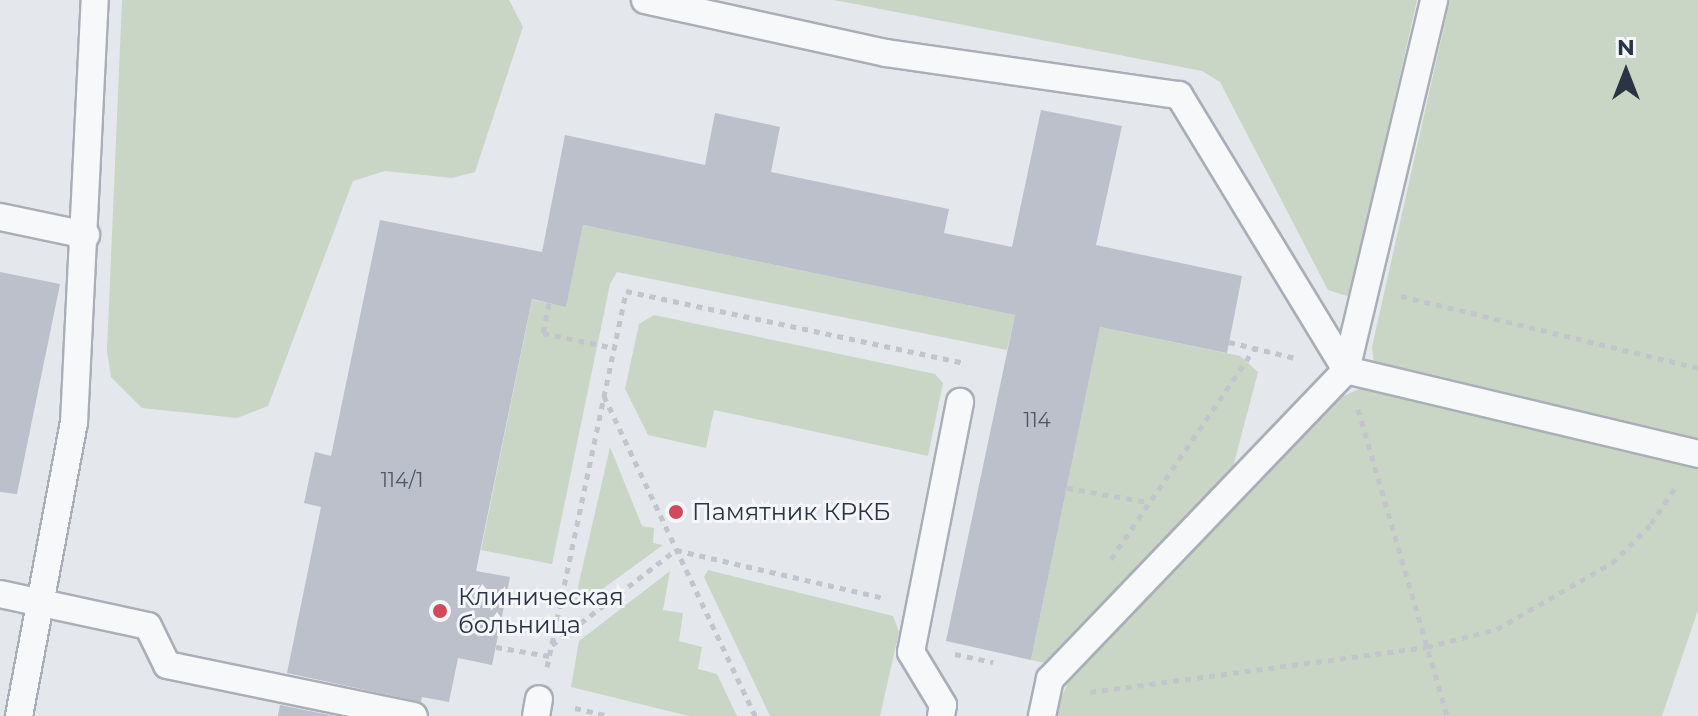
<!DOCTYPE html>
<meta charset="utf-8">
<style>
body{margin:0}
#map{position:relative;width:1698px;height:716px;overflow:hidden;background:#e4e7ec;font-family:Montserrat,sans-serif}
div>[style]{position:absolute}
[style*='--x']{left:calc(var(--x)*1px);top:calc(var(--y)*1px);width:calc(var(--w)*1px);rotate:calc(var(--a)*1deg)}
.green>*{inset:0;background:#c9d6c5}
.building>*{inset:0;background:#bbc0ca}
.path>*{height:5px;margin-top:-2.5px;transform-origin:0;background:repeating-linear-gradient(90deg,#c2c5cb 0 6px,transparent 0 12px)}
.roads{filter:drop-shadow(2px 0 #a9aeb7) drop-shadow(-2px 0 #a9aeb7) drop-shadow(0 2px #a9aeb7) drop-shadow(0 -2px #a9aeb7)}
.service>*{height:26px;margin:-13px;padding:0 13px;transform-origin:13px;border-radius:13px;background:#f7f8fa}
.dots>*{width:22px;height:22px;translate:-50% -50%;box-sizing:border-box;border:4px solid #f4f6f9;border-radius:50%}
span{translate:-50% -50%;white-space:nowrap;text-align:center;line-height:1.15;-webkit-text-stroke:6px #f4f6f9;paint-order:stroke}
.number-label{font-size:20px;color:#4f5766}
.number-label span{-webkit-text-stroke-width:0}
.poi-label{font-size:24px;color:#2b3445}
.left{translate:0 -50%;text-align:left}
.north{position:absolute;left:1586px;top:32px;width:80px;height:80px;-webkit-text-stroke:6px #f4f6f9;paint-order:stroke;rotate:0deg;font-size:22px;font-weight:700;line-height:32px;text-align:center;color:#2b3445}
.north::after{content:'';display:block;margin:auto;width:28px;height:36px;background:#2b3445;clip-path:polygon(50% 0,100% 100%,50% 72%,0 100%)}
</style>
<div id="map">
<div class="green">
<i style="clip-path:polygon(122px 0,509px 0,523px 27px,475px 172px,452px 178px,385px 171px,353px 181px,268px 406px,237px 418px,142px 408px,111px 377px,107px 351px)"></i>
<i style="clip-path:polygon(834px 0,1417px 0,1350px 297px,1328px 290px,1220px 82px,1202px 71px)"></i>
<i style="clip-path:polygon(1450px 0,1698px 0,1698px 443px,1374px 364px,1372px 347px)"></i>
<i style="clip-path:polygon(583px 225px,1015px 315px,1007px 350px,617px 272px,610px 284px,552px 564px,481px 550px,532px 300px,566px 306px)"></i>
<i style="clip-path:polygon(654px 315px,935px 374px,943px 383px,928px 456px,714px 410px,706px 448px,648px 435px,625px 389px,639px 324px)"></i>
<i style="clip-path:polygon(1100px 327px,1240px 356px,1258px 372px,1232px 471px,1057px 659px,1045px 663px,1031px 660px)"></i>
<i style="clip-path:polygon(1361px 388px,1698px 468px,1698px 610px,1662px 716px,1053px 716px,1068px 683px,1339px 398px)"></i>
<i style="clip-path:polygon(610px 447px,642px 526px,654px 528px,653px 543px,663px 545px,579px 606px,575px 600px)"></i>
<i style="clip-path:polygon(708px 570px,893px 616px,899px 632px,880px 716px,770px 716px,704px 577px)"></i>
<i style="clip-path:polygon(670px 571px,663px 610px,683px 613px,679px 641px,702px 647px,698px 669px,717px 674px,737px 716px,689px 716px,571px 687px,579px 641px)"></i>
</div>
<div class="building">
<i style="clip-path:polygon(1041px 110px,1122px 126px,1096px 245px,1242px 276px,1227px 353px,1100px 327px,1031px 660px,946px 641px,1015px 315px,583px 225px,566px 307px,532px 299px,476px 571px,510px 577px,492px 665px,458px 658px,449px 702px,422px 697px,421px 702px,287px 673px,321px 507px,304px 503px,315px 452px,331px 456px,380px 220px,542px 252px,565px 135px,705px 165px,715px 113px,780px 127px,771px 172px,949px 209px,944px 233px,1012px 247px)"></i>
<i style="clip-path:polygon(0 272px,60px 284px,17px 494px,0 492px)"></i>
<i style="clip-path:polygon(280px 705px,335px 716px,278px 716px)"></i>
</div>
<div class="path">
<i style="--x:1401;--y:296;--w:306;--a:13.6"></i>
<i style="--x:549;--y:303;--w:31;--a:101"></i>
<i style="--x:543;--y:333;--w:73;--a:11.9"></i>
<i style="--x:1229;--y:342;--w:68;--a:13.6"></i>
<i style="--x:604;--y:396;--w:354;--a:64.7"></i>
<i style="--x:1358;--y:409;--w:320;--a:73.8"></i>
<i style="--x:1067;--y:488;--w:82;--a:9.8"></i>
<i style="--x:1111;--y:559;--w:255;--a:-55.7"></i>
<i style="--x:552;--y:645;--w:156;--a:-37.5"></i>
<i style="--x:676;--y:550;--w:213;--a:13"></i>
<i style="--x:496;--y:647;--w:54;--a:9.6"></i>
<i style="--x:955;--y:654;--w:39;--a:12"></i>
<i style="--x:547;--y:667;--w:384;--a:-78.1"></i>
<i style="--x:626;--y:291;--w:346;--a:12"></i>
<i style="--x:1090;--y:692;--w:340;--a:-7.6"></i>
<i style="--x:1427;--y:647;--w:72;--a:-14.4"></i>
<i style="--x:1497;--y:629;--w:133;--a:-29.9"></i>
<i style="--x:1612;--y:563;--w:55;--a:-45"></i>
<i style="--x:1651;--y:524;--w:45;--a:-56.7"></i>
<i style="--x:575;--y:708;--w:35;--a:13"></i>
</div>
<div class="roads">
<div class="service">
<i style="--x:645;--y:0;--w:247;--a:12.4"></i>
<i style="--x:886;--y:53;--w:296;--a:8.2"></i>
<i style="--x:1179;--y:95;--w:322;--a:58.7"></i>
<i style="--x:1346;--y:370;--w:362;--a:13.4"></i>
<i style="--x:0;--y:217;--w:88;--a:11.8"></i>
<i style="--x:0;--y:594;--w:151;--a:12.2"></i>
<i style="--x:148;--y:626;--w:43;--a:64"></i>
<i style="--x:167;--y:665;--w:252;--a:11.7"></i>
<i style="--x:19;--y:716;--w:298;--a:-79.4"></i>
<i style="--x:74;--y:423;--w:424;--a:-87.2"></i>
<i style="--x:536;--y:716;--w:17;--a:-80"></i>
<i style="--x:941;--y:716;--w:11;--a:-80"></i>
<i style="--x:943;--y:705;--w:62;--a:-121.1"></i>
<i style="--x:911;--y:652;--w:255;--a:-78.9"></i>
<i style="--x:1042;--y:716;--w:38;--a:-78"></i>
<i style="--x:1050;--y:679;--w:428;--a:-46.2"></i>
<i style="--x:1346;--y:370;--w:380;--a:-76.6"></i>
</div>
</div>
<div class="dots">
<i style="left:676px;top:512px;background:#d1495b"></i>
<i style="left:440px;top:611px;background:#d1495b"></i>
</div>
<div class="number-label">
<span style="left:1037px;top:420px">114</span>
<span style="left:402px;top:480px">114/1</span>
</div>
<div class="poi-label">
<span class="left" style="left:692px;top:512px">Памятник КРКБ</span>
<span class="left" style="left:458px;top:611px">Клиническая<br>больница</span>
</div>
<div class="north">N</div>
</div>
